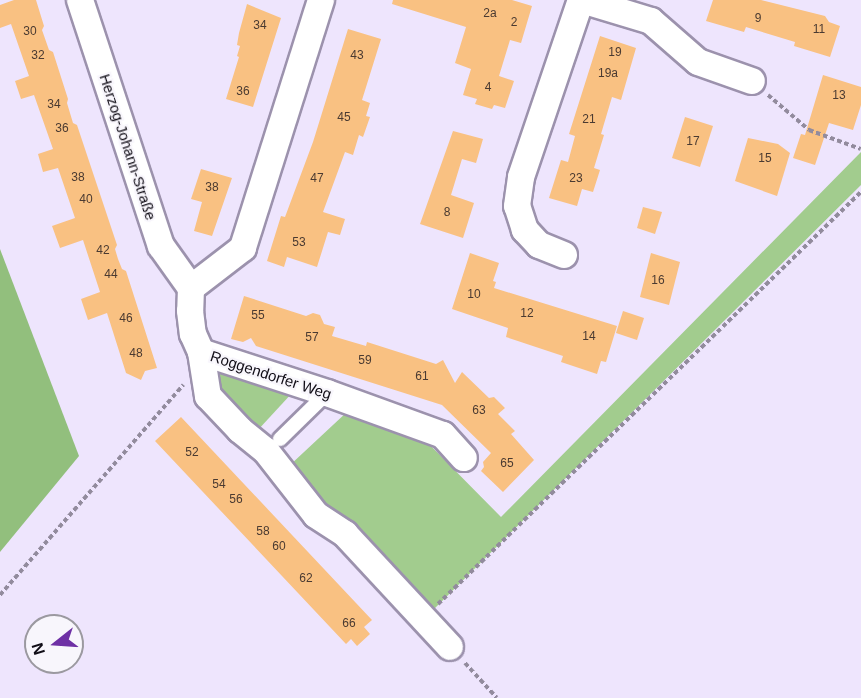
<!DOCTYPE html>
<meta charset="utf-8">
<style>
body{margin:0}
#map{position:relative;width:861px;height:698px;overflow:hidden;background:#eee5fd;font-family:Helvetica,sans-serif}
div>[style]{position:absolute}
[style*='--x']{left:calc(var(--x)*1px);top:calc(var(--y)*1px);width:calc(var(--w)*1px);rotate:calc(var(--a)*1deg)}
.green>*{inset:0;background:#a2cc8e}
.forest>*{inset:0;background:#92bf7d}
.building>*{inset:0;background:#f9c182}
.path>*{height:4px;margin-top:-2px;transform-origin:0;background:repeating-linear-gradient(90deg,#928b9d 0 4.5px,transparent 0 7.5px)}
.roads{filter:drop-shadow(2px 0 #9c92ad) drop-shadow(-2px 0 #9c92ad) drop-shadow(0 2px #9c92ad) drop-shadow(0 -2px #9c92ad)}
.service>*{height:14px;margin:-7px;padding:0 7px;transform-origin:7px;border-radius:7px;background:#fff}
.minor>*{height:26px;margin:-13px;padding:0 13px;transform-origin:13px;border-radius:13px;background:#fff}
span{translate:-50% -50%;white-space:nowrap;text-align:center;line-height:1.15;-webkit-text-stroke:4.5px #f8f6fc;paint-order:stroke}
.number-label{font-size:12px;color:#4a3a31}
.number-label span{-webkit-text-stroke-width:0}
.street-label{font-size:15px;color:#100d16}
.north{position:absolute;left:24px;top:614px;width:60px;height:60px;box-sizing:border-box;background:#f8f6fc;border:2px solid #9b99a0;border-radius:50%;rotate:253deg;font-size:16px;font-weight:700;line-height:24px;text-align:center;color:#100d16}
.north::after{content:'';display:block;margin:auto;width:21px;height:27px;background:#6e30a5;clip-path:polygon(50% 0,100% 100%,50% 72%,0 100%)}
</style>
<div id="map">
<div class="green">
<i style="clip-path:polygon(861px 152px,861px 185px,429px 614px,289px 466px,348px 411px,420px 435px,501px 517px)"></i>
<i style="clip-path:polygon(215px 370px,293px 392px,257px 431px,221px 393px)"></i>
</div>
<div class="forest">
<i style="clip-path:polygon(0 249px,79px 456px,0 552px)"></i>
</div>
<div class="building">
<i style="clip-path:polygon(14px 0,36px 0,44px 26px,42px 30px,49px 50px,53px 52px,68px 99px,67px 103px,73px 123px,77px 125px,117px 245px,115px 249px,118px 259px,122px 269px,126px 271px,157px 368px,145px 371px,141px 380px,126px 373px,107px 313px,88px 320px,81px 299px,100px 292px,83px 240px,60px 248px,52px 226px,75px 218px,58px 168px,43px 172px,38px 154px,53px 149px,34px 95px,21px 99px,15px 81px,29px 76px,11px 24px,0 28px,0 5px)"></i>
<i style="clip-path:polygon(393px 0,512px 0,532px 6px,521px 43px,510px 40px,499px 76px,514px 81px,505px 108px,494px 105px,492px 109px,475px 104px,477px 99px,463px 95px,471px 69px,455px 63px,466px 27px,392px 4px)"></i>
<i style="clip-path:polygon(713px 0,761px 0,825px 16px,829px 22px,840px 26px,830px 57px,794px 46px,795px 42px,746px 27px,744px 32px,706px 21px)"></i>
<i style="clip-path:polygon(247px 4px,281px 18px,253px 107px,226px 99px,239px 57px,237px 56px,240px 46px,237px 45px,239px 33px)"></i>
<i style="clip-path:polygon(348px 29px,381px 39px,362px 100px,370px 103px,366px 116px,370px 117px,363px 137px,359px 135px,353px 155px,345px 152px,323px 212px,345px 219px,340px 235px,328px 232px,317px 267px,287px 257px,284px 267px,267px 261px,281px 216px,285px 217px,313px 142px)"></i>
<i style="clip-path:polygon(600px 36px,636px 48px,621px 100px,612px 97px,601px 134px,604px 135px,594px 168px,600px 170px,593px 192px,582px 189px,577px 206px,549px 198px,561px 160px,568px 162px,575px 136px,569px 134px)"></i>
<i style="clip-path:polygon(823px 75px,861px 87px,861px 105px,853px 130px,829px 123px,815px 165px,793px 158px,801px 134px,805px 135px)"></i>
<i style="clip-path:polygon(685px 117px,713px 126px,700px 167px,672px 158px)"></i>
<i style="clip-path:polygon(453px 131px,483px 139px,476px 163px,462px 159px,451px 195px,474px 203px,463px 238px,420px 224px)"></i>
<i style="clip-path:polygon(748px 138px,778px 144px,790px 153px,777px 196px,735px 181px)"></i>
<i style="clip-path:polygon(201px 169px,232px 178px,212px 236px,194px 231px,202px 202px,191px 199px)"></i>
<i style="clip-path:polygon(643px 207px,662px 212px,655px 234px,637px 228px)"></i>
<i style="clip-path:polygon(470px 253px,499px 263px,493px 281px,496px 282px,494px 288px,617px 326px,606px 362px,601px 361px,597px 374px,561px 362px,563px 356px,506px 337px,508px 328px,452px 309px)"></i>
<i style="clip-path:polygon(651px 253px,680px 262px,669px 305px,640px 297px)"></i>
<i style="clip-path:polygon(244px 296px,306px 316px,313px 313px,320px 315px,324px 324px,335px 327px,332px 336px,366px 346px,367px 342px,436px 364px,443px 360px,455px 383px,462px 372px,489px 398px,494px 397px,505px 408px,498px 414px,515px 431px,511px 434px,534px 460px,503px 492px,481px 471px,484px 467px,483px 462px,491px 453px,442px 405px,256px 346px,251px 338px,243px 342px,231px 339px)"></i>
<i style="clip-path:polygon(623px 311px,644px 318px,637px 340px,616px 333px)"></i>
<i style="clip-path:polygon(181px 417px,372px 620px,364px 627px,370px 634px,357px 646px,351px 639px,346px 644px,155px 441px)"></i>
</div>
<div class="path">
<i style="--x:768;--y:95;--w:54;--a:40.5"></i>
<i style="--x:809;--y:130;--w:55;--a:20.1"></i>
<i style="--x:0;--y:595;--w:279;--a:-48.9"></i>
<i style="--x:438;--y:604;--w:590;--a:-44.25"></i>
<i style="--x:465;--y:663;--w:47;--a:47.6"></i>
</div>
<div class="roads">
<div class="service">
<i style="--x:280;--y:439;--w:66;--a:-44.4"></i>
</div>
<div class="minor">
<i style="--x:80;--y:0;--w:259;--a:71.8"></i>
<i style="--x:161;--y:246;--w:52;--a:54.5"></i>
<i style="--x:321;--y:0;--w:260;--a:107.5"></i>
<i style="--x:243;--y:248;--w:66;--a:142.4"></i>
<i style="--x:191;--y:288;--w:23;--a:92"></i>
<i style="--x:190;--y:311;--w:23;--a:83"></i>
<i style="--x:193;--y:334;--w:20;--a:66"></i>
<i style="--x:201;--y:352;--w:133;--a:18"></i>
<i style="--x:327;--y:393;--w:123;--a:19.9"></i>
<i style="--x:443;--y:435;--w:31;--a:48"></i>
<i style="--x:582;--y:0;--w:72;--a:16.9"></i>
<i style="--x:651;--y:21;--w:62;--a:41.1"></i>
<i style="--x:698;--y:62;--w:57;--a:19.4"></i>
<i style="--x:564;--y:255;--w:27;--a:-158"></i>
<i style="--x:539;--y:245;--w:21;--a:-133"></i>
<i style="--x:525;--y:230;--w:25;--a:-108"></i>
<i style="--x:517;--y:206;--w:29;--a:-82"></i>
<i style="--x:521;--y:177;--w:187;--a:-71.3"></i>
<i style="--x:201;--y:352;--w:45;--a:81"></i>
<i style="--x:208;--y:396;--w:47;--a:46.7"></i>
<i style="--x:240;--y:430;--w:33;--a:39"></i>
<i style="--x:266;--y:451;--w:81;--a:52"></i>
<i style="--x:316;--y:515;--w:35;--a:33"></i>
<i style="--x:345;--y:534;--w:154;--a:47.1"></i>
</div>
</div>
<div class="number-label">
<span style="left:490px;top:14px">2a</span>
<span style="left:758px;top:19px">9</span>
<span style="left:514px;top:23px">2</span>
<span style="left:260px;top:26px">34</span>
<span style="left:819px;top:30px">11</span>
<span style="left:30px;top:32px">30</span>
<span style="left:615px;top:53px">19</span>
<span style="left:38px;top:56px">32</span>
<span style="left:357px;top:56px">43</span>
<span style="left:608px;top:74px">19a</span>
<span style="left:488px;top:88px">4</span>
<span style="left:243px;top:92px">36</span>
<span style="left:839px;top:96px">13</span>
<span style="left:54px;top:105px">34</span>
<span style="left:344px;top:118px">45</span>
<span style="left:589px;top:120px">21</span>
<span style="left:62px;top:129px">36</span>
<span style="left:693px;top:142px">17</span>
<span style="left:765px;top:159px">15</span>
<span style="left:78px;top:178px">38</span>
<span style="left:317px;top:179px">47</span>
<span style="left:576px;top:179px">23</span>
<span style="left:212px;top:188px">38</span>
<span style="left:86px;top:200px">40</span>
<span style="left:447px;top:213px">8</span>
<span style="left:299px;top:243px">53</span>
<span style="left:103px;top:251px">42</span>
<span style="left:111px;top:275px">44</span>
<span style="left:658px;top:281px">16</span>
<span style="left:474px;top:295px">10</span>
<span style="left:527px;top:314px">12</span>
<span style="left:258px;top:316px">55</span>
<span style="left:126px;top:319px">46</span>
<span style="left:589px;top:337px">14</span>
<span style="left:312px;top:338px">57</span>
<span style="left:136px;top:354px">48</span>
<span style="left:365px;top:361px">59</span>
<span style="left:422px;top:377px">61</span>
<span style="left:479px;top:411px">63</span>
<span style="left:192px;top:453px">52</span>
<span style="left:507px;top:464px">65</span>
<span style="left:219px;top:485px">54</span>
<span style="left:236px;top:500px">56</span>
<span style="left:263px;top:532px">58</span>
<span style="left:279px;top:547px">60</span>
<span style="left:306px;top:579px">62</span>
<span style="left:349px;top:624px">66</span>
</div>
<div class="street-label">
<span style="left:128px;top:147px;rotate:72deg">Herzog-Johann-Straße</span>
<span style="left:271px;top:375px;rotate:18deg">Roggendorfer Weg</span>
</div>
<div class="north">N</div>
</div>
